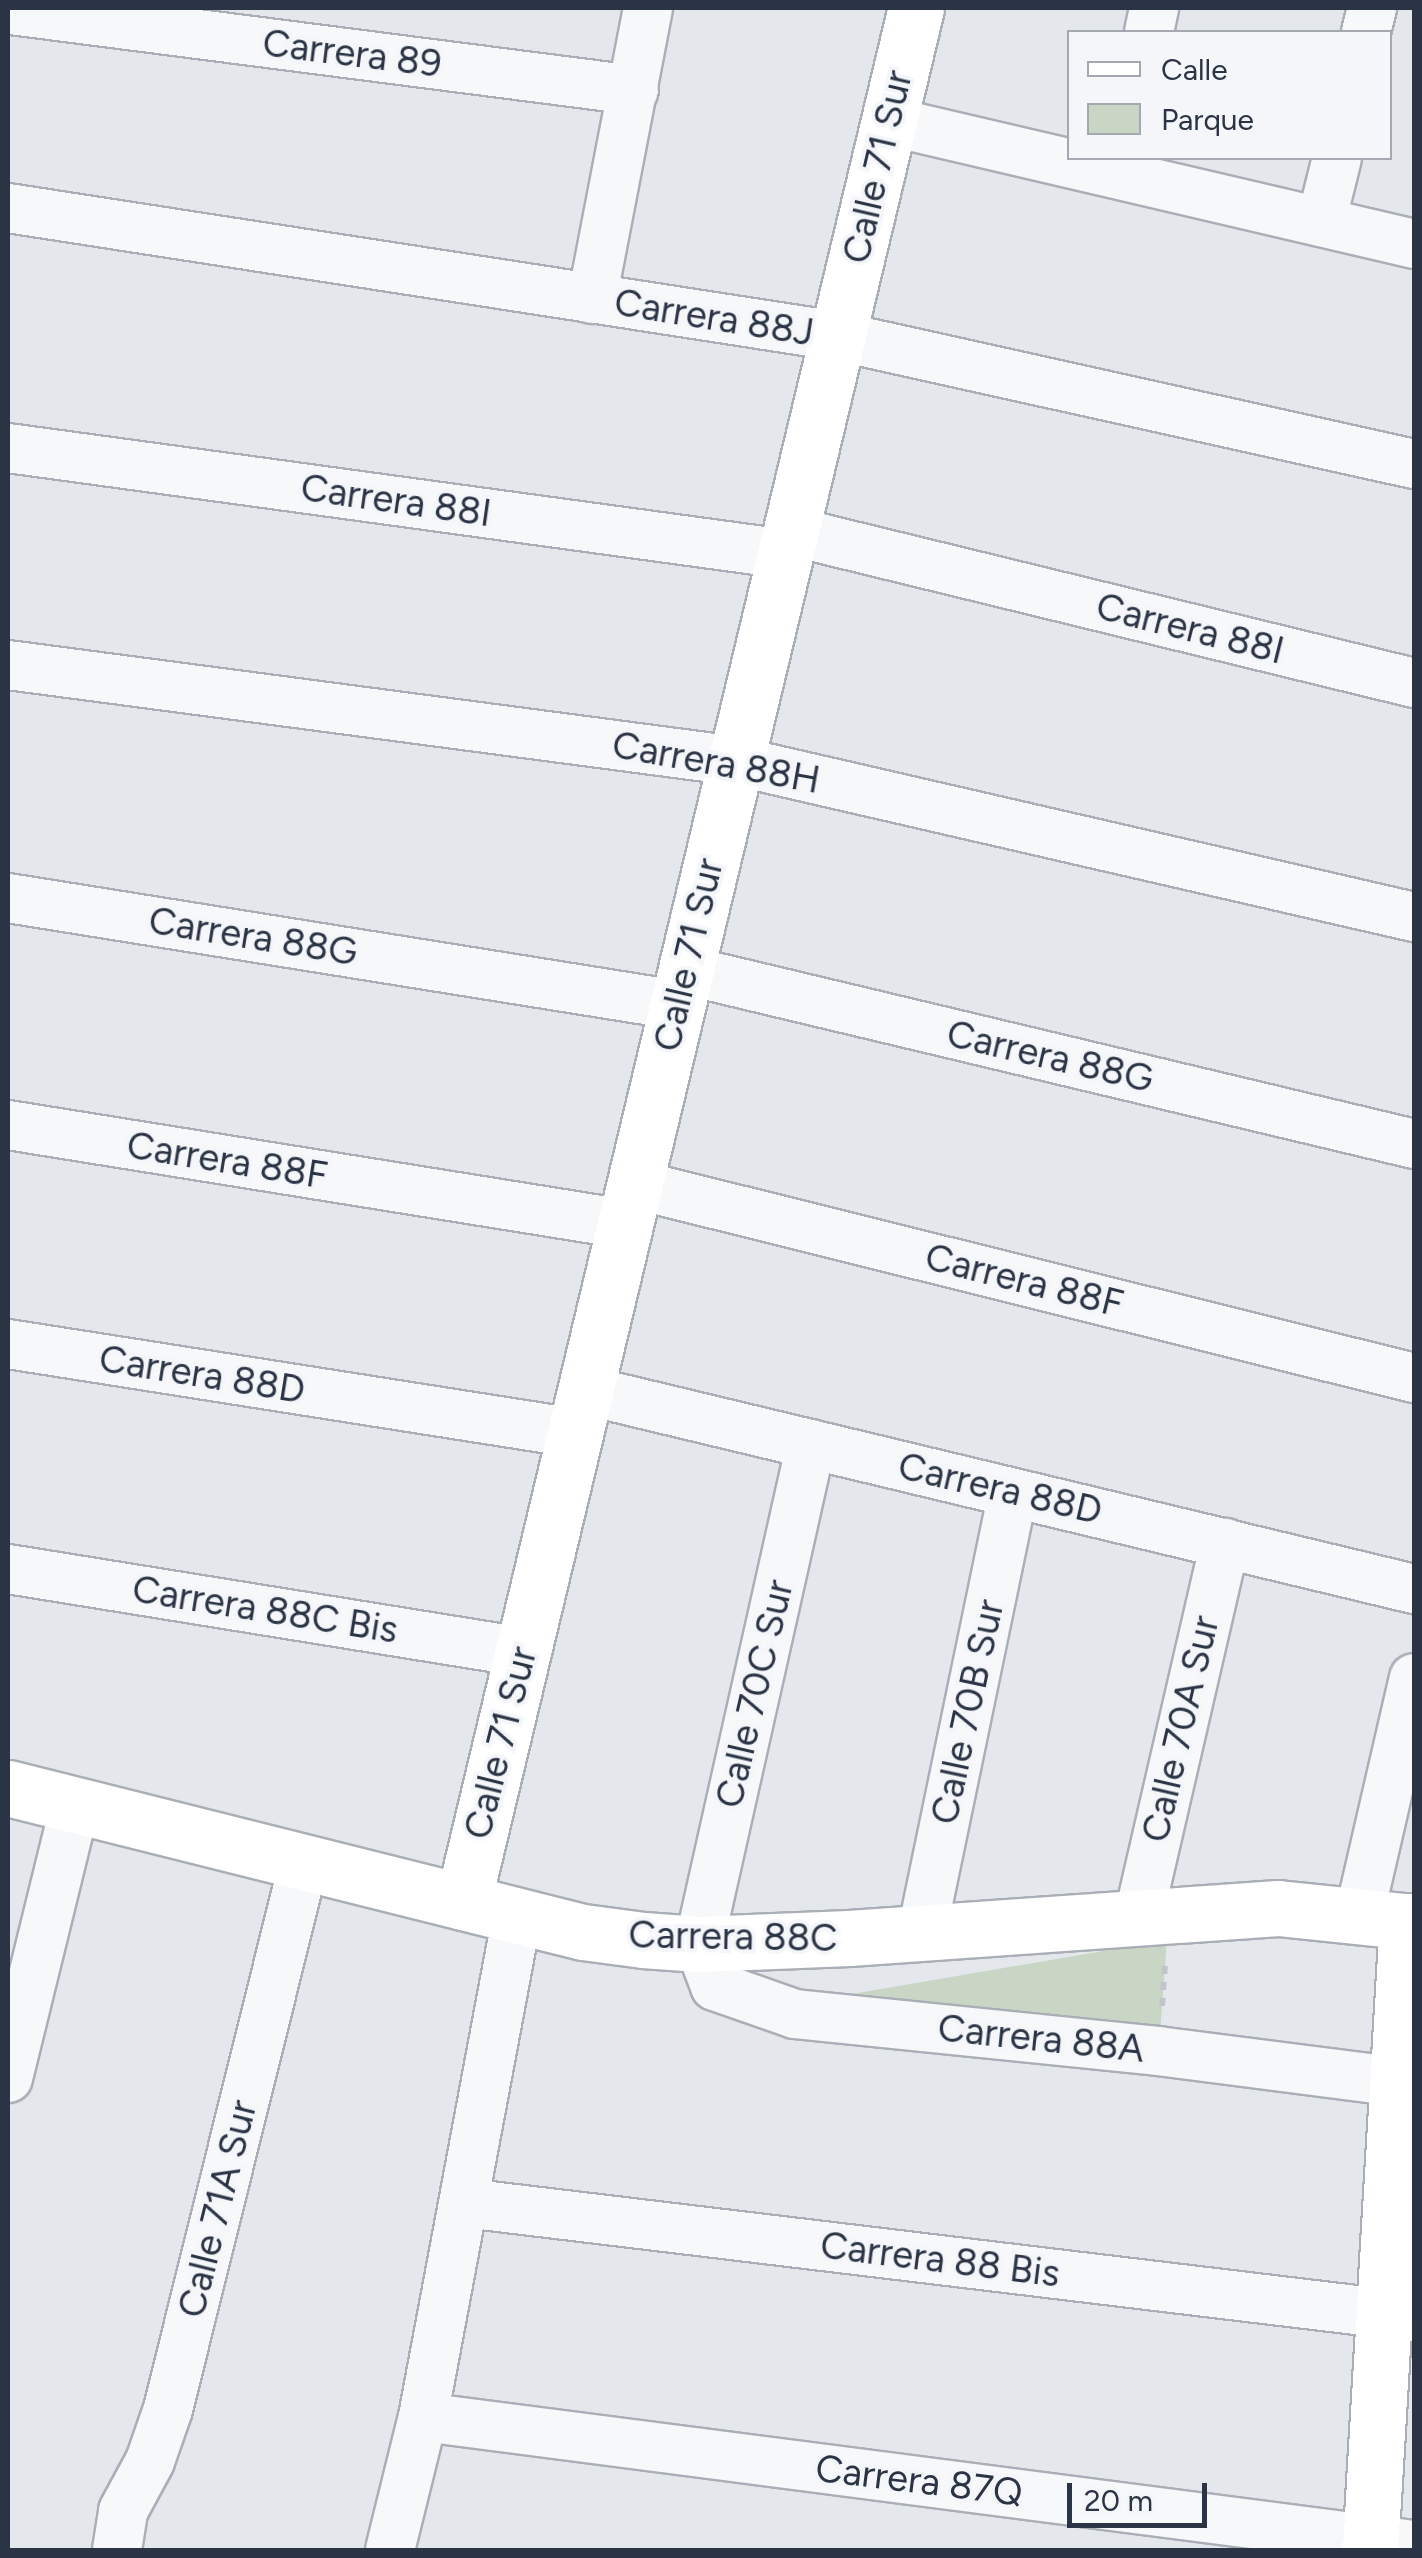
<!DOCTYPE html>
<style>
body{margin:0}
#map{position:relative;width:1422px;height:2558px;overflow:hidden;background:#e4e7ec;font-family:Figtree,sans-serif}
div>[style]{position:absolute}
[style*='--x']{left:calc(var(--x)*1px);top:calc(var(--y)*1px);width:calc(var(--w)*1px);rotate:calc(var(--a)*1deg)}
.green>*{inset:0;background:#c9d6c5}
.path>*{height:6px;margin-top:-3px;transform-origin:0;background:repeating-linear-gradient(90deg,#c2c5cb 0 8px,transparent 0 16px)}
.roads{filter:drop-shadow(2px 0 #a9aeb7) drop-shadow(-2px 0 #a9aeb7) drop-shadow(0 2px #a9aeb7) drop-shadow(0 -2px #a9aeb7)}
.street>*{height:48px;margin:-24px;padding:0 24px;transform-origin:24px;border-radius:24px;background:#f7f8fa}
.secondary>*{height:55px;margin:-27.5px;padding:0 27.5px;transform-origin:27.5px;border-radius:27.5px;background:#fff}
span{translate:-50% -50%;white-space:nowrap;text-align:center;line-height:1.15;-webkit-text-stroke:8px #f4f6f9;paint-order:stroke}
.street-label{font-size:38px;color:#2b3445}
.frame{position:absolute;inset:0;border:10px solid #2b3445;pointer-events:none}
.legend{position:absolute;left:1067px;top:30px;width:325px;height:130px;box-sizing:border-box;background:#f4f6f9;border:2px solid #a4a8b1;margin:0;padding:12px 18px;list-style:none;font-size:30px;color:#2b3445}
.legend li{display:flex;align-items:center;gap:20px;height:50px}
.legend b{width:50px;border:2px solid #a4a8b1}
.scale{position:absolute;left:1067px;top:2483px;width:140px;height:45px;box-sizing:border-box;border:5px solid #2b3445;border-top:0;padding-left:12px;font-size:30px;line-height:35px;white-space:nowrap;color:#2b3445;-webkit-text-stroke:8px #f4f6f9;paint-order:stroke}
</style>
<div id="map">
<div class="green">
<i style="clip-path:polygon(1167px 1940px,1160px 2034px,817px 2000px)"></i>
</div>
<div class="path">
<i style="--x:1162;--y:2006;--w:42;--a:-85.9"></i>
</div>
<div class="roads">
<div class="street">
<i style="--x:11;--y:10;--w:628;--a:7.32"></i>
<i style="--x:1149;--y:32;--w:25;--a:-78"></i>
<i style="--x:1366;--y:32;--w:25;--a:-76"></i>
<i style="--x:888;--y:121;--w:540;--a:13.16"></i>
<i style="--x:8;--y:208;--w:839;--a:8.78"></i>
<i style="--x:837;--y:336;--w:591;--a:12.51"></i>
<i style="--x:1321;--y:222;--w:66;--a:-76"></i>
<i style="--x:592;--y:299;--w:296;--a:-79.1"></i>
<i style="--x:8;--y:448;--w:784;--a:7.77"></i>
<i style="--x:791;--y:531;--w:641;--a:13.71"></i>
<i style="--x:8;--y:665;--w:734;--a:7.51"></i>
<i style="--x:736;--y:761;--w:696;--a:12.96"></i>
<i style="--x:8;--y:898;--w:678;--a:9.09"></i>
<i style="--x:685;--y:970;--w:749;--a:13.42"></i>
<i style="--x:8;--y:1125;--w:625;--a:9.12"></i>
<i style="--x:634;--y:1184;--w:804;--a:13.97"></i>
<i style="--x:8;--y:1344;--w:574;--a:8.92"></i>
<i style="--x:585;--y:1390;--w:853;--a:13.5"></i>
<i style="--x:811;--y:1444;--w:512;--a:102.63"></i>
<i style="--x:699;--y:1944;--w:45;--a:69.1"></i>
<i style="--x:715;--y:1986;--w:85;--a:19.3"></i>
<i style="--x:795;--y:2014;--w:365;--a:5.8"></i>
<i style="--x:1158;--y:2051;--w:258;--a:7.3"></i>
<i style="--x:8;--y:1569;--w:522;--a:9.16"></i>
<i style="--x:1139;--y:1915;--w:382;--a:-77"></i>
<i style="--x:1359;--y:1916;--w:244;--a:-77"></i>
<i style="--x:922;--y:1932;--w:448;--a:-78.3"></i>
<i style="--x:8;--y:2078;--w:281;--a:-76.2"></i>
<i style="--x:465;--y:2203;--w:956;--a:6.85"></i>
<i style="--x:423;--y:2417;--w:999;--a:7.36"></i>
<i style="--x:117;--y:2550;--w:39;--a:-81"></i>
<i style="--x:123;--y:2511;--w:57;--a:-61.6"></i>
<i style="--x:150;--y:2461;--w:55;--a:-70.9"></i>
<i style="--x:168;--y:2409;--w:564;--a:-76.04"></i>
<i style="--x:390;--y:2550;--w:137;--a:-76.1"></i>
<i style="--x:423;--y:2417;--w:510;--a:-79.37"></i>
</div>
<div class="secondary">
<i style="--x:8;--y:1788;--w:593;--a:14.06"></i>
<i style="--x:583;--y:1932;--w:61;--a:7.6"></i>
<i style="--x:643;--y:1940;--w:56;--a:4.1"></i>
<i style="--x:699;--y:1944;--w:150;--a:-2.3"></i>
<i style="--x:849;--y:1938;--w:430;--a:-4"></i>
<i style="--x:1278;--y:1908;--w:137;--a:5.9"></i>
<i style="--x:463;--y:1902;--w:1947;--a:-76.55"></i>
<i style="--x:1370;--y:2550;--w:630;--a:-86.63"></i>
</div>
</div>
<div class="street-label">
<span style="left:352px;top:54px;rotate:7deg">Carrera 89</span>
<span style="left:878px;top:167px;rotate:-77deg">Calle 71 Sur</span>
<span style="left:714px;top:318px;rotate:9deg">Carrera 88J</span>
<span style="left:396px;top:501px;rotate:8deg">Carrera 88I</span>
<span style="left:1190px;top:629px;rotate:14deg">Carrera 88I</span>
<span style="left:716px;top:763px;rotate:10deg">Carrera 88H</span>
<span style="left:253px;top:937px;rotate:9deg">Carrera 88G</span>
<span style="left:689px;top:955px;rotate:-77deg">Calle 71 Sur</span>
<span style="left:1050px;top:1057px;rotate:13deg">Carrera 88G</span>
<span style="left:227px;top:1161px;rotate:9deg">Carrera 88F</span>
<span style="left:1024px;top:1281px;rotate:14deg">Carrera 88F</span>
<span style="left:202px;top:1375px;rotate:9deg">Carrera 88D</span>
<span style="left:1000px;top:1489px;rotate:13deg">Carrera 88D</span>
<span style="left:265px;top:1610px;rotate:9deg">Carrera 88C Bis</span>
<span style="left:755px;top:1694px;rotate:-77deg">Calle 70C Sur</span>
<span style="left:968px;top:1712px;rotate:-78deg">Calle 70B Sur</span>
<span style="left:1181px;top:1729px;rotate:-77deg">Calle 70A Sur</span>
<span style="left:501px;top:1743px;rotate:-76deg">Calle 71 Sur</span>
<span style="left:733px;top:1937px;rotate:1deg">Carrera 88C</span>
<span style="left:1041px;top:2039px;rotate:6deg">Carrera 88A</span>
<span style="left:218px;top:2209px;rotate:-76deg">Calle 71A Sur</span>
<span style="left:940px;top:2260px;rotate:7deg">Carrera 88 Bis</span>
<span style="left:919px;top:2481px;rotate:7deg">Carrera 87Q</span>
</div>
<div class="frame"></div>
<ul class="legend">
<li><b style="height:12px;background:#fff"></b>Calle</li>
<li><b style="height:28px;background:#c9d6c5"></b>Parque</li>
</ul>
<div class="scale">20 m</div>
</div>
